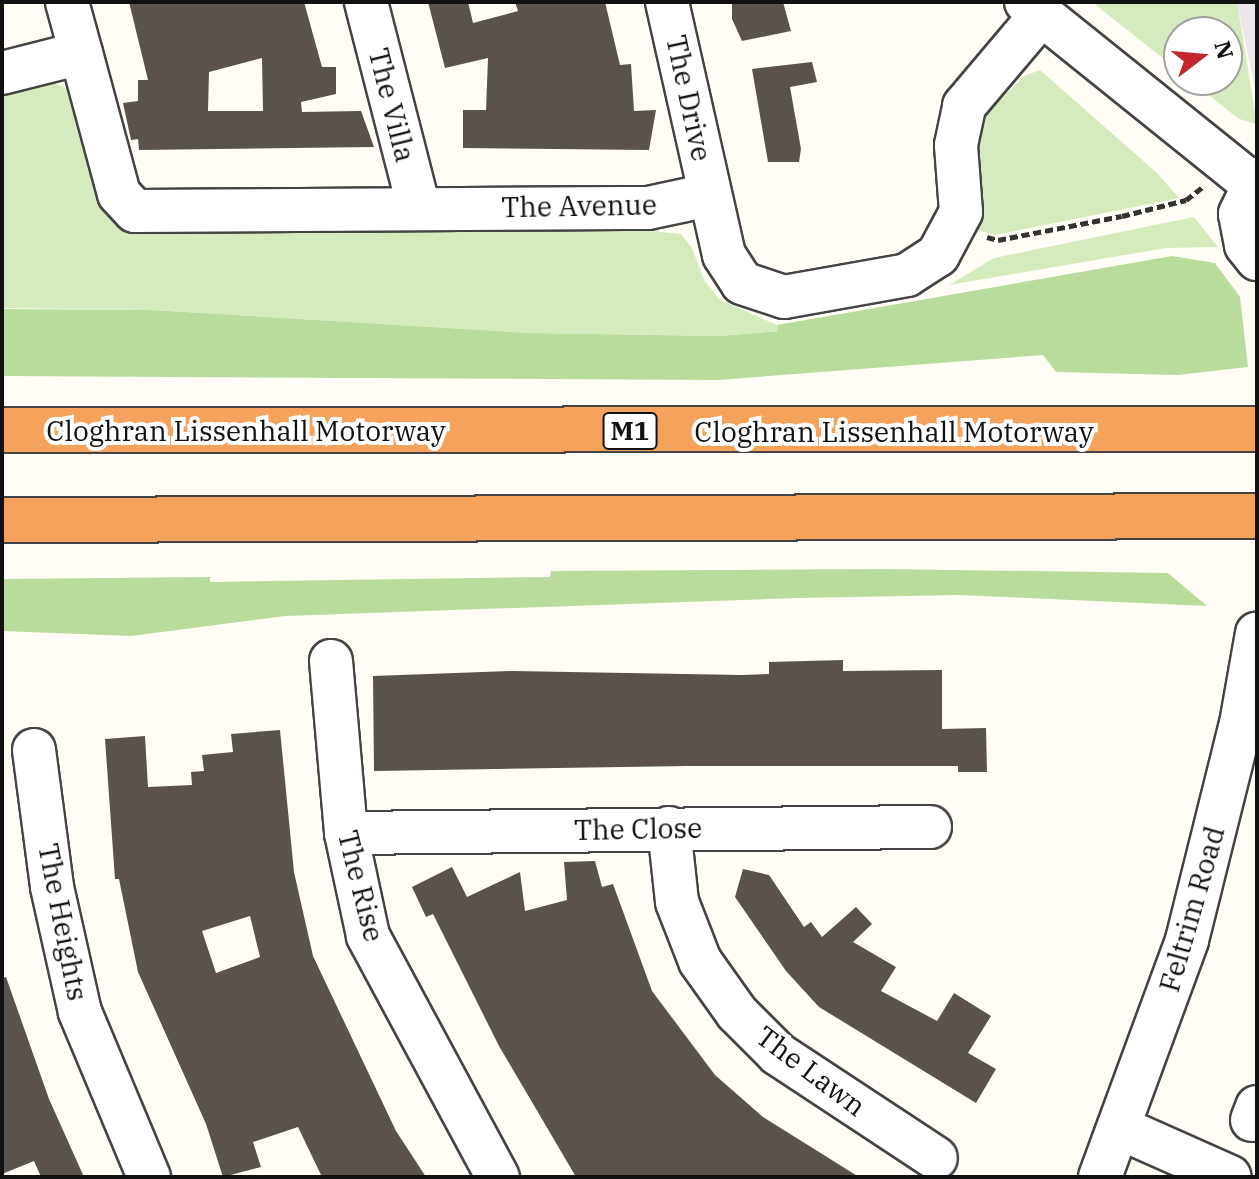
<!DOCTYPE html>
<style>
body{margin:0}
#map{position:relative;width:1259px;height:1179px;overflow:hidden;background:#fffdf5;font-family:"IBM Plex Serif",serif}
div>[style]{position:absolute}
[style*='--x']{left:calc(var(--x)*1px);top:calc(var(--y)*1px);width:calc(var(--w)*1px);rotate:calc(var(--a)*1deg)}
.industrial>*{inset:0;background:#eee6ef}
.green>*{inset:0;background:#d5ebbd}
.forest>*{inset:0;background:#b9dc9c}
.building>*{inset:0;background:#5a524d}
.path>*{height:5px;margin-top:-2.5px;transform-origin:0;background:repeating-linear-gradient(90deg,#333 0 8px,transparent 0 12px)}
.roads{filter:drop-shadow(2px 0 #444) drop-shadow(-2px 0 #444) drop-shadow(0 2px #444) drop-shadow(0 -2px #444)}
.minor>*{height:42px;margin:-21px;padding:0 21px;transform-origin:21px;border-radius:21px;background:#fff}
.highway>*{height:44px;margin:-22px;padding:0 22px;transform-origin:22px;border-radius:22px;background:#f5a25d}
span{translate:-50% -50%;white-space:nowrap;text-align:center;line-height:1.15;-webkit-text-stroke:8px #fff;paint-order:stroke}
.shield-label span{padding:2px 6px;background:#fff;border:2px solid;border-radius:6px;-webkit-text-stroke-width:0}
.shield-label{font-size:26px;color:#111;font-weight:700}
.street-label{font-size:28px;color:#111}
.frame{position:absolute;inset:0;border:4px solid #111;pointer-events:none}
.north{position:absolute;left:1163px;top:16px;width:80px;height:80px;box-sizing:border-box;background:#fff;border:2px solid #a0a0a0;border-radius:50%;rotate:74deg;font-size:22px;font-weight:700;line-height:32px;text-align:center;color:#111}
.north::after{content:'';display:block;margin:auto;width:28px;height:36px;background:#c4262e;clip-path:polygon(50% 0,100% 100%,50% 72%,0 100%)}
</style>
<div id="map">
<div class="industrial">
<i style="clip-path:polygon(1237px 2px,1257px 2px,1257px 100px)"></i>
</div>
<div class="green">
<i style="clip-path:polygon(1092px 2px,1237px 2px,1257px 124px,1239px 119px,1190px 80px,1227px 80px,1227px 32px,1179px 32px,1179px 71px)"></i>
<i style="clip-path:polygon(1040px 70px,1157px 173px,1179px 198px,995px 235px,975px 229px,975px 131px,996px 93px,1002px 98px,1024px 76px)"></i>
<i style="clip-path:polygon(46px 80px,64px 87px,77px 105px,106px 206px,657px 225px,659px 232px,681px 234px,692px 248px,704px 280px,720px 300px,777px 325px,779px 331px,720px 336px,529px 333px,152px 310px,2px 308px,2px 85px)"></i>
<i style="clip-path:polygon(1194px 217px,1218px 247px,1166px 248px,949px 285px,994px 258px)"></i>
</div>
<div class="forest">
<i style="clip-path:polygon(1172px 256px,1215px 263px,1240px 297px,1248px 367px,1177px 375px,1056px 372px,1043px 355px,718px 380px,2px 376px,2px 309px,152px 310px,529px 333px,720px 336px,778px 331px,777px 325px)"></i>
<i style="clip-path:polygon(882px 569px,1168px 573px,1207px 606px,959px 595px,796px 598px,285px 616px,131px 636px,2px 631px,2px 579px,210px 577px,210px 582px,550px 577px,551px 571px)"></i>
</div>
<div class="building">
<i style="clip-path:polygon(evenodd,129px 2px,304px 2px,322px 67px,336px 67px,336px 94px,301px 102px,302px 112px,361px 111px,374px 147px,139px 150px,138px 139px,131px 140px,123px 103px,138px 101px,138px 80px,148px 80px,129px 2px,262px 58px,263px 111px,208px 111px,209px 72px,262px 58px)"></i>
<i style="clip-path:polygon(428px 2px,468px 2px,473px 23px,518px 11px,515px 2px,605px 2px,620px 65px,631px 64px,634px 111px,656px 110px,649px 150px,463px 148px,463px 110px,486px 110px,488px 58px,445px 68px)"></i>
<i style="clip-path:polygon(732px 2px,783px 2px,791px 31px,742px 41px,732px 19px)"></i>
<i style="clip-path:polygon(812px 62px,817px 82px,790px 87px,801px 149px,799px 162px,768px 162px,752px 69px)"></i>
<i style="clip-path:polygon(843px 660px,843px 671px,942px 670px,942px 729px,986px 728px,987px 772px,958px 772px,958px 766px,687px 766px,374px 771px,373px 676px,512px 671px,742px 675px,769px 674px,769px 662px)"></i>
<i style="clip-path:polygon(evenodd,280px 730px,294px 872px,313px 956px,396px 1131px,426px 1177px,322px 1177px,298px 1127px,253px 1142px,261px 1167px,223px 1177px,206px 1124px,138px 972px,119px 879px,115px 879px,105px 739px,145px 736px,148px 787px,192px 785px,191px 772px,204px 771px,202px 755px,233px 752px,231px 734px,280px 730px,250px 916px,260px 957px,216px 973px,202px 931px,250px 916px)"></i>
<i style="clip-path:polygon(595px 861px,602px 887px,613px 884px,652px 991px,715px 1075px,763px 1117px,859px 1177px,576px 1177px,499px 1046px,433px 914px,426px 917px,412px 887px,452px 867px,467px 897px,520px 872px,525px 911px,567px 900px,564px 862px)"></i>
<i style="clip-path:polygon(743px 869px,769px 875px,804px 927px,811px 922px,822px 937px,856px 907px,872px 924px,853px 942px,896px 967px,881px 991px,937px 1021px,954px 993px,991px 1016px,968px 1053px,996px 1069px,976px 1103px,819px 1007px,786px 971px,735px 897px)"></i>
<i style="clip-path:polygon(6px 977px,49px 1099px,84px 1177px,41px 1177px,34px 1161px,2px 1174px,2px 978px)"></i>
</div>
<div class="path">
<i style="--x:987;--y:237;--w:11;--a:15"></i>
<i style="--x:998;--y:240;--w:126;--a:-11"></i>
<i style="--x:1122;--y:216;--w:66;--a:-14"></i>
<i style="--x:1186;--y:200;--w:23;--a:-38"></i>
</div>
<div class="roads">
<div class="minor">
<i style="--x:366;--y:2;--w:213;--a:75.6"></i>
<i style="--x:667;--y:2;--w:259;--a:77.3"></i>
<i style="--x:724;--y:255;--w:33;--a:57"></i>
<i style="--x:742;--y:283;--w:44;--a:18.4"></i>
<i style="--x:784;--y:297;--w:125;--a:-10.1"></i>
<i style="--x:907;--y:275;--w:37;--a:-33"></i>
<i style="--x:938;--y:255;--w:49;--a:-61.9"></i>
<i style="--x:961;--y:212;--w:67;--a:-94.3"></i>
<i style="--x:956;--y:145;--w:40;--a:-78"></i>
<i style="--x:964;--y:106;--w:119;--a:-49.8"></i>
<i style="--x:1026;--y:2;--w:290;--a:38.8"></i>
<i style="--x:81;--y:53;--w:146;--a:74.9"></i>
<i style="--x:119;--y:194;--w:23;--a:47"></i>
<i style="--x:135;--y:211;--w:513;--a:-0.34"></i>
<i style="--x:648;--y:208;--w:62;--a:-12"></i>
<i style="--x:2;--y:73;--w:81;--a:-14.2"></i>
<i style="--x:81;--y:53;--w:53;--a:-105.4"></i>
<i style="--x:1257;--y:179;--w:39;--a:116"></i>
<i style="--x:1240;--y:214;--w:32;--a:79"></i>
<i style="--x:1246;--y:245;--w:18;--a:52"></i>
<i style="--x:331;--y:661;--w:173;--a:85"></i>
<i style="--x:346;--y:833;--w:105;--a:77.9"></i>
<i style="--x:368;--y:936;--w:274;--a:61.7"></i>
<i style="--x:34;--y:750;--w:138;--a:82.5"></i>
<i style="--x:52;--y:887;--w:128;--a:77.4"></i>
<i style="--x:80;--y:1012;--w:179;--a:67.3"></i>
<i style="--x:669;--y:828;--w:74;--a:83.8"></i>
<i style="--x:677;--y:902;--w:63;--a:68.7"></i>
<i style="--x:700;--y:961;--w:64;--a:54.6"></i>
<i style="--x:737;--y:1013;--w:58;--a:45"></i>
<i style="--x:778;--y:1054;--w:189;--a:33.4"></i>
<i style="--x:346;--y:833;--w:584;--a:-0.59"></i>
<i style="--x:1252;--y:1120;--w:14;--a:-69"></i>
<i style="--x:1120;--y:1128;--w:120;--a:24"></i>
<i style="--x:1100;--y:1177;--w:252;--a:-69.8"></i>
<i style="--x:1187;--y:940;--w:223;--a:-76"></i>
<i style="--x:1241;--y:724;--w:92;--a:-80"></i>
</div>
<div class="highway">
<i style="--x:2;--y:430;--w:1255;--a:-0.05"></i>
<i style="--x:2;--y:520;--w:1255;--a:-0.18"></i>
</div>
</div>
<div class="shield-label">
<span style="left:630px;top:431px">M1</span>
</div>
<div class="street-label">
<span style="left:689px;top:98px;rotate:78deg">The Drive</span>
<span style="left:392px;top:105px;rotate:76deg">The Villa</span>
<span style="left:579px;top:206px;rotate:-1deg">The Avenue</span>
<span style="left:246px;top:431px">Cloghran Lissenhall Motorway</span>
<span style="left:894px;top:432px">Cloghran Lissenhall Motorway</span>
<span style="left:638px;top:829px;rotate:-1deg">The Close</span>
<span style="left:361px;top:886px;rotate:76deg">The Rise</span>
<span style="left:1192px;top:909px;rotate:-74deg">Feltrim Road</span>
<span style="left:63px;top:922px;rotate:79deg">The Heights</span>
<span style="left:811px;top:1071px;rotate:37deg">The Lawn</span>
</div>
<div class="frame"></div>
<div class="north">N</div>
</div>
